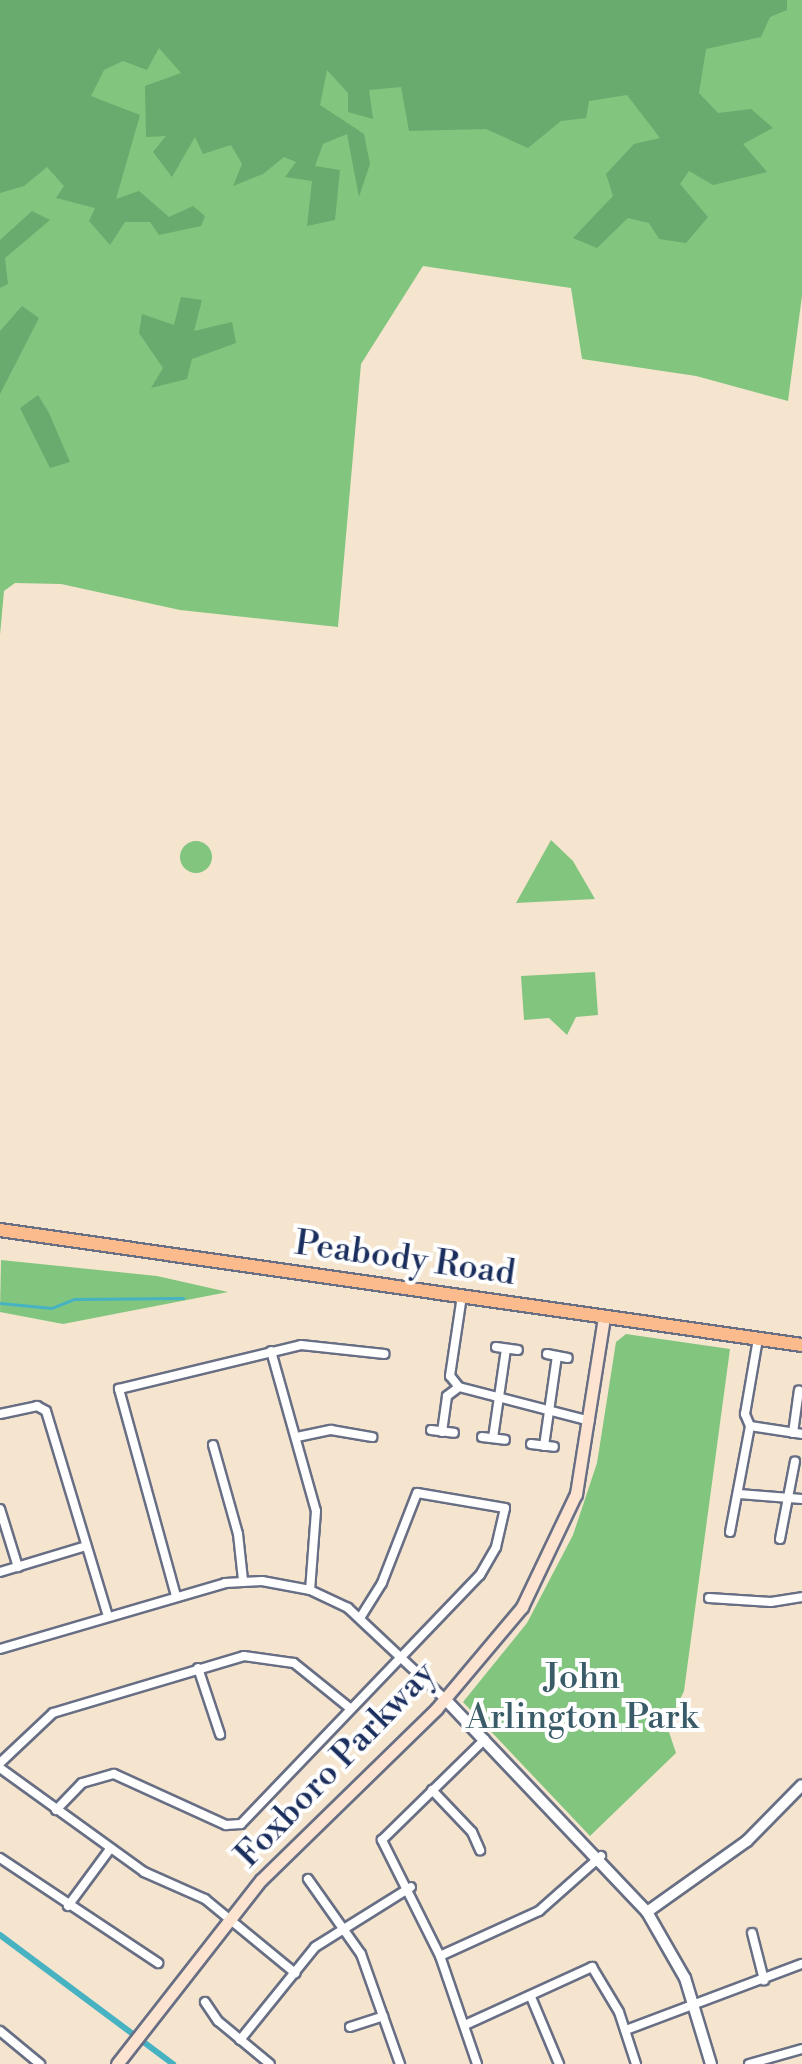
<!DOCTYPE html>
<style>
body{margin:0}
#map{position:relative;width:802px;height:2064px;overflow:hidden;background:#f6e5ce;font-family:"Libre Bodoni",serif}
div>[style]{position:absolute}
[style*='--x']{left:calc(var(--x)*1px);top:calc(var(--y)*1px);width:calc(var(--w)*1px);rotate:calc(var(--a)*1deg)}
.green>*{inset:0;background:#82c57f}
.round{border-radius:50%}
.forest>*{inset:0;background:#69aa6e}
.stream>*{height:2.5px;margin:-1.25px;padding:0 1.25px;transform-origin:1.25px;border-radius:1.25px;background:#46b2c2}
.canal>*{height:6px;margin:-3px;padding:0 3px;transform-origin:3px;border-radius:3px;background:#46b2c2}
.roads{filter:drop-shadow(2px 0 #686f85) drop-shadow(-2px 0 #686f85) drop-shadow(0 2px #686f85) drop-shadow(0 -2px #686f85)}
.minor>*{height:8px;margin:-4px;padding:0 4px;transform-origin:4px;border-radius:4px;background:#fff}
.tertiary>*{height:10px;margin:-5px;padding:0 5px;transform-origin:5px;border-radius:5px;background:#fff}
.secondary>*{height:11px;margin:-5.5px;padding:0 5.5px;transform-origin:5.5px;border-radius:5.5px;background:#fde4d1}
.primary>*{height:12px;margin:-6px;padding:0 6px;transform-origin:6px;border-radius:6px;background:#fbbb8c}
span{translate:-50% -50%;white-space:nowrap;text-align:center;line-height:1.15;-webkit-text-stroke:8px #fff;paint-order:stroke}
.street-label{font-size:35px;color:#1b2f5e}
.park-label{font-size:35px;color:#3a5c68}
</style>
<div id="map">
<div class="green">
<i style="clip-path:polygon(0 0,802px 0,802px 296px,788px 401px,696px 376px,582px 359px,571px 288px,423px 266px,361px 364px,338px 627px,180px 610px,61px 584px,15px 583px,4px 591px,0 635px)"></i>
<i style="clip-path:polygon(551px 840px,573px 861px,595px 899px,516px 903px)"></i>
<i class="round" style="left:180px;top:841px;width:32px;height:32px"></i>
<i style="clip-path:polygon(595px 972px,598px 1015px,576px 1017px,567px 1035px,549px 1018px,524px 1020px,521px 976px)"></i>
<i style="clip-path:polygon(1px 1260px,157px 1276px,228px 1292px,63px 1324px,0 1312px)"></i>
<i style="clip-path:polygon(626px 1334px,730px 1349px,684px 1691px,667px 1726px,676px 1753px,590px 1836px,463px 1702px,527px 1623px,573px 1535px,597px 1463px,616px 1342px)"></i>
</div>
<div class="forest">
<i style="clip-path:polygon(0 0,787px 0,787px 10px,770px 17px,761px 37px,706px 49px,699px 93px,718px 113px,751px 109px,773px 128px,743px 144px,767px 172px,713px 185px,689px 171px,680px 184px,708px 217px,686px 243px,659px 239px,649px 223px,628px 218px,597px 248px,573px 238px,613px 196px,606px 174px,634px 144px,660px 138px,627px 95px,589px 101px,586px 118px,561px 121px,528px 148px,486px 129px,409px 131px,401px 87px,369px 90px,373px 119px,348px 112px,348px 93px,327px 70px,320px 105px,364px 134px,370px 164px,359px 197px,347px 134px,323px 144px,315px 166px,340px 170px,335px 220px,307px 226px,312px 181px,285px 177px,296px 162px,284px 157px,263px 174px,233px 186px,242px 164px,231px 145px,203px 154px,195px 137px,172px 177px,153px 152px,166px 136px,146px 137px,145px 86px,181px 73px,159px 48px,147px 70px,123px 61px,104px 70px,91px 96px,140px 115px,116px 199px,139px 191px,169px 217px,193px 206px,205px 216px,201px 226px,159px 235px,150px 222px,125px 222px,110px 245px,89px 221px,95px 208px,56px 198px,64px 186px,47px 167px,24px 186px,0 193px)"></i>
<i style="clip-path:polygon(32px 211px,50px 220px,5px 258px,8px 284px,0 288px,0 240px)"></i>
<i style="clip-path:polygon(181px 297px,202px 300px,194px 331px,232px 322px,236px 343px,192px 359px,187px 379px,151px 388px,163px 368px,139px 333px,142px 314px,174px 325px)"></i>
<i style="clip-path:polygon(22px 306px,39px 318px,0 394px,0 331px)"></i>
<i style="clip-path:polygon(38px 395px,49px 413px,70px 462px,50px 468px,20px 408px)"></i>
</div>
<div class="stream">
<i style="--x:0;--y:1303;--w:52;--a:5.5"></i>
<i style="--x:52;--y:1308;--w:24;--a:-22"></i>
<i style="--x:74;--y:1299;--w:109;--a:-0.5"></i>
</div>
<div class="canal">
<i style="--x:0;--y:1935;--w:216;--a:36.7"></i>
</div>
<div class="roads">
<div class="minor">
<i style="--x:496;--y:1347;--w:22;--a:8"></i>
<i style="--x:271;--y:1351;--w:166;--a:74.3"></i>
<i style="--x:316;--y:1511;--w:79;--a:94.3"></i>
<i style="--x:547;--y:1354;--w:21;--a:11"></i>
<i style="--x:459;--y:1387;--w:135;--a:14.5"></i>
<i style="--x:0;--y:1414;--w:38;--a:-12"></i>
<i style="--x:37;--y:1406;--w:10;--a:29"></i>
<i style="--x:46;--y:1411;--w:215;--a:73.2"></i>
<i style="--x:750;--y:1426;--w:13;--a:-113"></i>
<i style="--x:745;--y:1414;--w:76;--a:-80.2"></i>
<i style="--x:750;--y:1426;--w:53;--a:8.7"></i>
<i style="--x:431;--y:1430;--w:23;--a:7"></i>
<i style="--x:442;--y:1432;--w:36;--a:-82"></i>
<i style="--x:447;--y:1396;--w:15;--a:-37"></i>
<i style="--x:459;--y:1387;--w:14;--a:-129"></i>
<i style="--x:450;--y:1376;--w:81;--a:-81.5"></i>
<i style="--x:793;--y:1433;--w:43;--a:-82.1"></i>
<i style="--x:297;--y:1437;--w:35;--a:-12"></i>
<i style="--x:331;--y:1430;--w:42;--a:9.7"></i>
<i style="--x:482;--y:1437;--w:23;--a:7"></i>
<i style="--x:493;--y:1438;--w:90;--a:-81.7"></i>
<i style="--x:531;--y:1444;--w:23;--a:7"></i>
<i style="--x:213;--y:1445;--w:92;--a:74.3"></i>
<i style="--x:238;--y:1534;--w:46;--a:83.8"></i>
<i style="--x:544;--y:1446;--w:91;--a:-81.8"></i>
<i style="--x:739;--y:1494;--w:63;--a:4.5"></i>
<i style="--x:0;--y:1509;--w:61;--a:72.8"></i>
<i style="--x:730;--y:1532;--w:108;--a:-79.3"></i>
<i style="--x:780;--y:1539;--w:79;--a:-79.1"></i>
<i style="--x:0;--y:1572;--w:90;--a:-16.8"></i>
<i style="--x:176;--y:1596;--w:215;--a:-105.4"></i>
<i style="--x:119;--y:1389;--w:187;--a:-13.6"></i>
<i style="--x:301;--y:1345;--w:84;--a:6.1"></i>
<i style="--x:709;--y:1598;--w:62;--a:3.7"></i>
<i style="--x:771;--y:1602;--w:31;--a:-9"></i>
<i style="--x:0;--y:1649;--w:234;--a:-16.3"></i>
<i style="--x:225;--y:1583;--w:37;--a:-3"></i>
<i style="--x:262;--y:1581;--w:49;--a:10.6"></i>
<i style="--x:310;--y:1590;--w:42;--a:25.3"></i>
<i style="--x:348;--y:1608;--w:132;--a:43.2"></i>
<i style="--x:198;--y:1668;--w:70;--a:71.6"></i>
<i style="--x:0;--y:1763;--w:73;--a:-43.3"></i>
<i style="--x:53;--y:1713;--w:199;--a:-16.6"></i>
<i style="--x:244;--y:1656;--w:50;--a:8"></i>
<i style="--x:294;--y:1663;--w:73;--a:38.9"></i>
<i style="--x:0;--y:1768;--w:178;--a:35.8"></i>
<i style="--x:144;--y:1872;--w:67;--a:23.9"></i>
<i style="--x:205;--y:1899;--w:117;--a:39.4"></i>
<i style="--x:432;--y:1790;--w:58;--a:46.4"></i>
<i style="--x:472;--y:1832;--w:20;--a:66"></i>
<i style="--x:56;--y:1810;--w:37;--a:-46"></i>
<i style="--x:82;--y:1783;--w:33;--a:-16"></i>
<i style="--x:114;--y:1774;--w:123;--a:24.5"></i>
<i style="--x:226;--y:1825;--w:15;--a:-4"></i>
<i style="--x:241;--y:1824;--w:345;--a:-46.2"></i>
<i style="--x:480;--y:1575;--w:32;--a:-60"></i>
<i style="--x:496;--y:1547;--w:40;--a:-77"></i>
<i style="--x:505;--y:1508;--w:89;--a:-170.3"></i>
<i style="--x:417;--y:1493;--w:97;--a:111.3"></i>
<i style="--x:382;--y:1583;--w:40;--a:122"></i>
<i style="--x:0;--y:1858;--w:190;--a:33.6"></i>
<i style="--x:308;--y:1879;--w:92;--a:54.8"></i>
<i style="--x:361;--y:1954;--w:117;--a:70.5"></i>
<i style="--x:68;--y:1906;--w:71;--a:-53.6"></i>
<i style="--x:752;--y:1933;--w:49;--a:75.7"></i>
<i style="--x:440;--y:1956;--w:109;--a:-24.4"></i>
<i style="--x:539;--y:1911;--w:83;--a:-41.6"></i>
<i style="--x:531;--y:1997;--w:73;--a:67.3"></i>
<i style="--x:205;--y:2002;--w:23;--a:56"></i>
<i style="--x:218;--y:2021;--w:67;--a:39.6"></i>
<i style="--x:465;--y:2025;--w:140;--a:-24.5"></i>
<i style="--x:592;--y:1967;--w:52;--a:59"></i>
<i style="--x:619;--y:2012;--w:55;--a:71.9"></i>
<i style="--x:350;--y:2027;--w:35;--a:-18"></i>
<i style="--x:626;--y:2030;--w:188;--a:-20.6"></i>
<i style="--x:0;--y:2031;--w:52;--a:39.5"></i>
<i style="--x:240;--y:2040;--w:119;--a:-51.1"></i>
<i style="--x:315;--y:1947;--w:113;--a:-32"></i>
<i style="--x:477;--y:2064;--w:114;--a:-108.9"></i>
<i style="--x:440;--y:1956;--w:130;--a:-116.6"></i>
<i style="--x:382;--y:1840;--w:144;--a:-44.4"></i>
<i style="--x:749;--y:2064;--w:55;--a:-15.8"></i>
</div>
<div class="tertiary">
<i style="--x:444;--y:1698;--w:295;--a:46.5"></i>
<i style="--x:647;--y:1912;--w:76;--a:60.1"></i>
<i style="--x:685;--y:1978;--w:90;--a:73.2"></i>
<i style="--x:647;--y:1912;--w:123;--a:-35.4"></i>
<i style="--x:747;--y:1841;--w:78;--a:-45.5"></i>
</div>
<div class="secondary">
<i style="--x:117;--y:2064;--w:234;--a:-52"></i>
<i style="--x:261;--y:1880;--w:246;--a:-44.3"></i>
<i style="--x:437;--y:1708;--w:132;--a:-49.9"></i>
<i style="--x:522;--y:1607;--w:125;--a:-64.5"></i>
<i style="--x:576;--y:1494;--w:179;--a:-81"></i>
</div>
<div class="primary">
<i style="--x:0;--y:1230;--w:810;--a:8.16"></i>
</div>
</div>
<div class="street-label">
<span style="left:405px;top:1259px;rotate:8deg">Peabody Road</span>
<span style="left:336px;top:1765px;rotate:-46deg">Foxboro Parkway</span>
</div>
<div class="park-label">
<span style="left:582px;top:1698px">John<br>Arlington Park</span>
</div>
</div>
